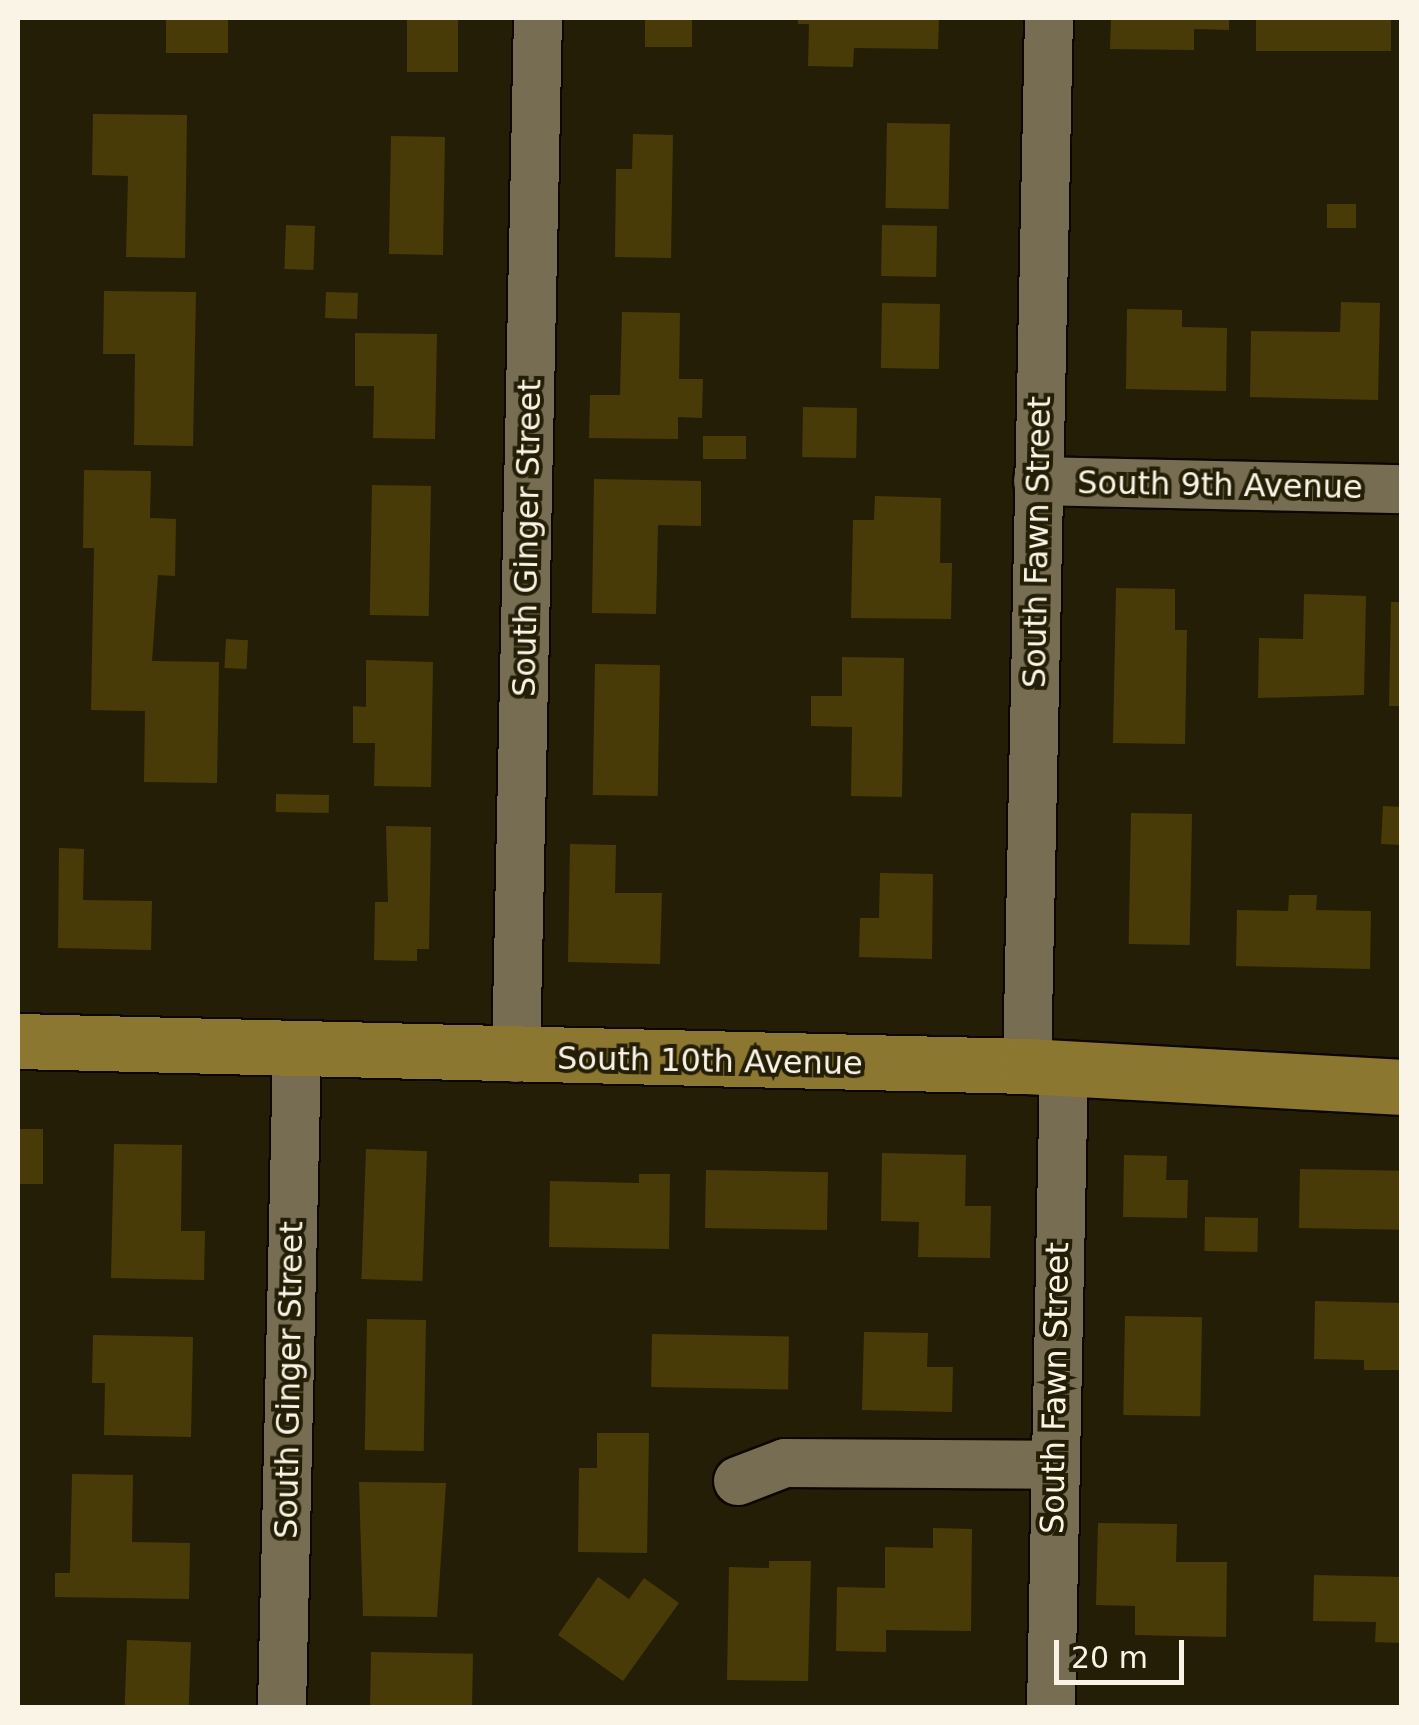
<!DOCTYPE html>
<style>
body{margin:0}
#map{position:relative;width:1419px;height:1725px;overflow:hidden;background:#251e06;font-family:"DejaVu Sans",sans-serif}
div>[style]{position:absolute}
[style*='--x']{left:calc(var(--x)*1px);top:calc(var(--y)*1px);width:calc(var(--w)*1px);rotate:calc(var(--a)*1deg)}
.building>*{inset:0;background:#493b07;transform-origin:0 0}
.roads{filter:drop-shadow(2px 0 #0e0700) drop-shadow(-2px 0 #0e0700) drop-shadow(0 2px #0e0700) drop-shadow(0 -2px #0e0700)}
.minor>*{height:48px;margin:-24px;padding:0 24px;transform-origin:24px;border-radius:24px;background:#766d53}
.major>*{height:55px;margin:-27.5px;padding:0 27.5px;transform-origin:27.5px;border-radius:27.5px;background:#8c7731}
span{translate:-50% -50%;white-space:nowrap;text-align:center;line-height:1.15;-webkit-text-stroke:8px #251e06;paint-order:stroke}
.street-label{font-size:32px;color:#f9f4e5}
.frame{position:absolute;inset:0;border:20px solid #f9f4e5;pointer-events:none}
.scale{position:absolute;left:1054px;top:1640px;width:130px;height:45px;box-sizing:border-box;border:5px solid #f9f4e5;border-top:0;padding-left:12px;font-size:30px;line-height:35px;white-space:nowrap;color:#f9f4e5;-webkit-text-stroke:8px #251e06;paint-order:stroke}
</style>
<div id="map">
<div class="building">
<i style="left:166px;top:18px;width:62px;height:35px"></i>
<i style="left:407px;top:18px;width:51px;height:54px"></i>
<i style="left:645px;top:18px;width:47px;height:29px"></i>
<i style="clip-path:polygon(798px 18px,939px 18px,938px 49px,854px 48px,853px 67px,808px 66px,809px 24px,798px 24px)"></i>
<i style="clip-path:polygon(1111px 18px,1229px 18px,1229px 30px,1194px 29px,1194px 50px,1110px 49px)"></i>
<i style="left:1256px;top:18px;width:135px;height:33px"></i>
<i style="clip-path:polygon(93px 114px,187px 115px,185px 258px,126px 257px,128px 176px,92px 175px)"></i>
<i style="left:887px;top:123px;width:63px;height:85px;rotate:1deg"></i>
<i style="clip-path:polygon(633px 134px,673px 135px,671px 258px,615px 257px,616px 169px,632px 169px)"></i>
<i style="left:391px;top:136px;width:54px;height:118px;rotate:1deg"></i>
<i style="left:1327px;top:204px;width:29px;height:24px"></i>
<i style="left:286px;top:225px;width:29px;height:44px;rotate:2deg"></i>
<i style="left:882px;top:225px;width:55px;height:51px;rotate:1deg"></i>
<i style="clip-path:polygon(104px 291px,196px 292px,193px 446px,134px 445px,135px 354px,103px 354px)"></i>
<i style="left:326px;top:292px;width:32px;height:26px;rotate:2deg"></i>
<i style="clip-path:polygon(1341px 302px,1380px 303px,1378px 400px,1250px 397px,1251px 331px,1340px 332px)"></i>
<i style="left:882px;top:303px;width:58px;height:65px;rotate:1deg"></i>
<i style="clip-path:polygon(1127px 309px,1182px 310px,1182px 327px,1227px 328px,1226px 391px,1126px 389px)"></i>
<i style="clip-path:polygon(622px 312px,680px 313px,679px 379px,703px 379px,702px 418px,678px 417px,678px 439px,589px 438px,590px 395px,620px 395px)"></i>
<i style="clip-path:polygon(355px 333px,437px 334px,435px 439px,373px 438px,374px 386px,355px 386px)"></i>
<i style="left:803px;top:407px;width:54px;height:50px;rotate:1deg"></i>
<i style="left:703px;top:436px;width:43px;height:23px"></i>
<i style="clip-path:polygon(84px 470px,151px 471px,150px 518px,176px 519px,175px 576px,158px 575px,152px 661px,219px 662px,217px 783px,144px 782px,145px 711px,91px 710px,94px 548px,83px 548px)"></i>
<i style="clip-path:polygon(594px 479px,701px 481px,701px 526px,658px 525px,656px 614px,592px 613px)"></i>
<i style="left:372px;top:485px;width:59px;height:130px;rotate:1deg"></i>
<i style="clip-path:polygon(875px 496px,941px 498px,940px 563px,952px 563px,951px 619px,851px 618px,853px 520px,874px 520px)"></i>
<i style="clip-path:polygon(1116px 588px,1175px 589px,1175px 630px,1187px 630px,1185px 744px,1113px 743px)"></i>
<i style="clip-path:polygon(1304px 594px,1366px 596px,1364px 695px,1258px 698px,1259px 638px,1303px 639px)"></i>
<i style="clip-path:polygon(1391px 602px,1402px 602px,1402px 706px,1389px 706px)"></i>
<i style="left:226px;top:639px;width:22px;height:29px;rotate:3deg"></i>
<i style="clip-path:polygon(842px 657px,904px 658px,902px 797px,851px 796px,852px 727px,811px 726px,811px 696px,842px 696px)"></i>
<i style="clip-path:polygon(366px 660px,433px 662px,431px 787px,374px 786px,375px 743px,353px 743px,353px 706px,366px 707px)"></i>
<i style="left:595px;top:664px;width:65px;height:131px;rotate:1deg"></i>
<i style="left:276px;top:794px;width:53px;height:18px;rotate:1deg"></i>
<i style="left:1383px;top:806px;width:19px;height:38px;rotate:3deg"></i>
<i style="left:1131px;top:813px;width:61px;height:131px;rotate:1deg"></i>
<i style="clip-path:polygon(386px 826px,431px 827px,429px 949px,417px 949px,417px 961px,374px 960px,375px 902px,388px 902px)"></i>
<i style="clip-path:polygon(570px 844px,616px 845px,615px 893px,662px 893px,660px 964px,568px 962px)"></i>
<i style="clip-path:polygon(59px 848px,84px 849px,83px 900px,152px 901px,151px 950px,58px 948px)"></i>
<i style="clip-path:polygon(880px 873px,933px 874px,932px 959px,859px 957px,860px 918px,879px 918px)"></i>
<i style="clip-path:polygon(1289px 895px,1317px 895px,1316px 910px,1371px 911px,1370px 969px,1236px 966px,1237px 910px,1288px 911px)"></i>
<i style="left:18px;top:1129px;width:25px;height:55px"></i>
<i style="clip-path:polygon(114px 1144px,182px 1145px,181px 1231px,205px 1231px,204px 1280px,111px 1278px)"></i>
<i style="left:366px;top:1149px;width:61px;height:130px;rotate:2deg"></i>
<i style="clip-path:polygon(882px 1153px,966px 1155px,965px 1206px,991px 1206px,990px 1258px,918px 1257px,919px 1222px,881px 1221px)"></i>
<i style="clip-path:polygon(1124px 1155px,1167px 1156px,1166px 1180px,1188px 1180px,1187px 1218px,1123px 1217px)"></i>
<i style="left:1300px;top:1169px;width:102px;height:59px;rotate:1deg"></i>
<i style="left:706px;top:1170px;width:122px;height:58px;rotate:1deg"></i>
<i style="clip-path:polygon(639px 1174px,670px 1174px,669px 1249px,549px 1247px,550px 1181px,639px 1183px)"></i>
<i style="left:1205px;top:1217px;width:53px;height:34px;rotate:1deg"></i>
<i style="clip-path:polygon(1315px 1301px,1402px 1303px,1402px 1370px,1364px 1370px,1364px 1360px,1314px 1359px)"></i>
<i style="left:1125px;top:1316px;width:77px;height:99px;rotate:1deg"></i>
<i style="left:367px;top:1319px;width:59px;height:131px;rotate:1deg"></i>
<i style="clip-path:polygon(864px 1332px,928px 1333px,927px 1367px,953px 1367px,952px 1412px,862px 1410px)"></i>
<i style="left:652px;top:1334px;width:137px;height:53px;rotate:1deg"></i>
<i style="clip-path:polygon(93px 1335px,193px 1337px,191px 1437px,104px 1435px,105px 1383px,92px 1383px)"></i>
<i style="clip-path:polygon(597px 1433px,649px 1433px,647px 1553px,578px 1552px,579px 1468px,597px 1468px)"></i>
<i style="clip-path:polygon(72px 1474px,133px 1475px,132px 1542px,190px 1543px,189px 1599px,55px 1597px,55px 1573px,70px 1573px)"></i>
<i style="clip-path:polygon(359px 1482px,446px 1483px,437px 1617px,363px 1616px)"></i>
<i style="clip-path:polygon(1098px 1523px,1177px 1524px,1176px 1562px,1227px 1562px,1226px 1637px,1135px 1635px,1135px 1606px,1096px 1605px)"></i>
<i style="clip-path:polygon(933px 1528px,972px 1529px,971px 1631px,886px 1630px,886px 1652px,836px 1651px,837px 1587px,885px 1588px,885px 1547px,933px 1548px)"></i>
<i style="clip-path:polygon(769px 1561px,811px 1561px,808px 1681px,727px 1680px,729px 1567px,769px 1568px)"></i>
<i style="clip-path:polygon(1314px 1575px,1402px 1577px,1402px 1643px,1375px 1642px,1376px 1622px,1313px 1621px)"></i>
<i style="clip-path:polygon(598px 1577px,629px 1599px,644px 1578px,679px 1603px,623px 1681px,558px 1635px)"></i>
<i style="left:127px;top:1640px;width:64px;height:68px;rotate:2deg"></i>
<i style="left:371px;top:1652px;width:102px;height:56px;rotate:1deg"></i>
</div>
<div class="roads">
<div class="minor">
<i style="--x:1038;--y:481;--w:364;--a:1.3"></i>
<i style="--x:516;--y:1058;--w:1040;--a:-88.79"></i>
<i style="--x:1027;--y:1066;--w:1048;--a:-88.8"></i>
<i style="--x:738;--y:1481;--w:50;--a:-21"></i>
<i style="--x:785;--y:1463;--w:267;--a:0.4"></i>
<i style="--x:282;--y:1708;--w:656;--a:-88.69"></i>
<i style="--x:1051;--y:1708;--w:640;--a:-88.84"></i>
</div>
<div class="major">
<i style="--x:18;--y:1041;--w:1009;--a:1.42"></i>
<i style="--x:1027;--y:1066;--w:376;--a:3.2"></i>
</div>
</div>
<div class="street-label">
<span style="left:1220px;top:485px;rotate:1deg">South 9th Avenue</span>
<span style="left:527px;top:538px;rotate:-89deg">South Ginger Street</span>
<span style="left:1037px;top:542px;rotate:-89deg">South Fawn Street</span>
<span style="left:710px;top:1061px;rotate:1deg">South 10th Avenue</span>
<span style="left:289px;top:1380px;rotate:-89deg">South Ginger Street</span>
<span style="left:1055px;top:1388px;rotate:-89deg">South Fawn Street</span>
</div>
<div class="frame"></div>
<div class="scale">20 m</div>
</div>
